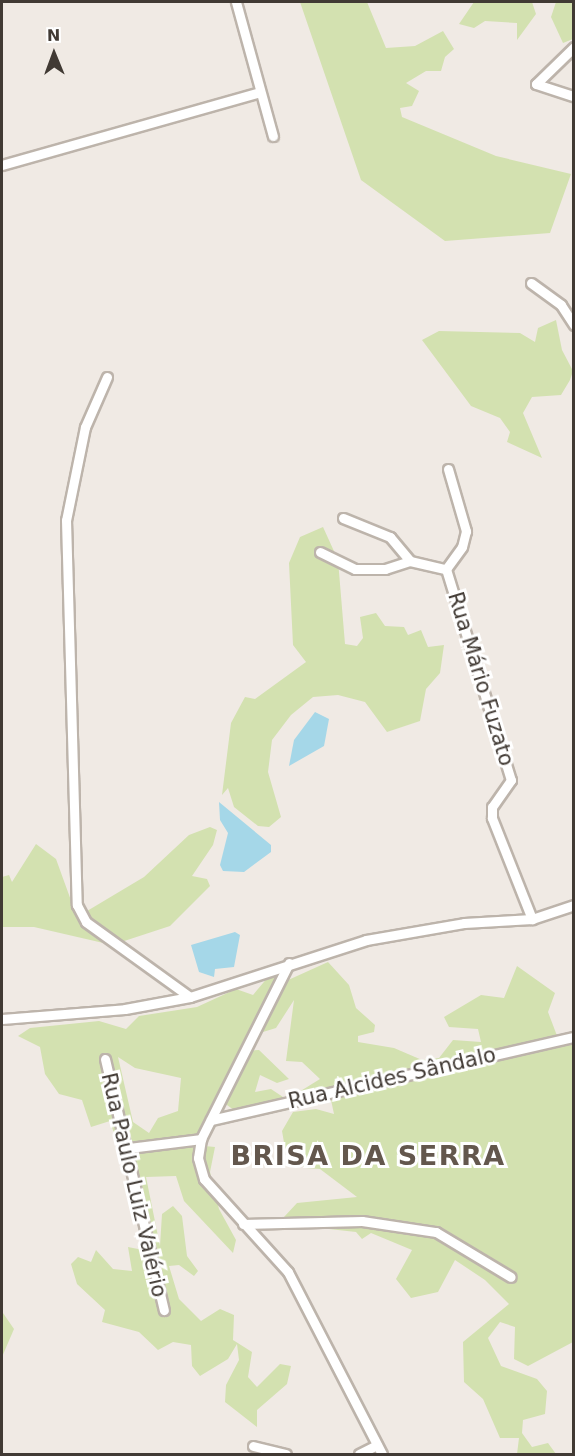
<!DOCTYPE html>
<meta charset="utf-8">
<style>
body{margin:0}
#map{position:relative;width:575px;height:1456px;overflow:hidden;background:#f0eae4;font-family:"DejaVu Sans",sans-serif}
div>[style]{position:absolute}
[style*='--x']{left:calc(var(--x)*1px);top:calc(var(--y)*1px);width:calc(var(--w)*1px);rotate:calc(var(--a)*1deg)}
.green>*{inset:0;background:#d3e1b0}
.water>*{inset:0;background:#a5d7e8}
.roads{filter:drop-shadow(2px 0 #bdb4ab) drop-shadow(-2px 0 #bdb4ab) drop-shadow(0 2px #bdb4ab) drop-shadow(0 -2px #bdb4ab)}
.street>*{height:9px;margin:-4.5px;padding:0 4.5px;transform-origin:4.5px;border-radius:4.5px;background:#fff}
span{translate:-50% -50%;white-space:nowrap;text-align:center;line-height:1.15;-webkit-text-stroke:6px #fff;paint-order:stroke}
.street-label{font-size:21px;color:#413a34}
.district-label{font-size:27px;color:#63574d;font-weight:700;letter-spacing:1.5px}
.frame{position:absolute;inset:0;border:3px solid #413a34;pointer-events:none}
.north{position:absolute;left:24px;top:24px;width:60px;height:60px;-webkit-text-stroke:4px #fff;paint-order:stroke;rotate:359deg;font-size:16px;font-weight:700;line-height:24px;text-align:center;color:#413a34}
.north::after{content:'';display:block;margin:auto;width:21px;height:27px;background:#413a34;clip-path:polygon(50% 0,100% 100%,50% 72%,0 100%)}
</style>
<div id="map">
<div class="green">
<i style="clip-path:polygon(300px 2px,367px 2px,386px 48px,415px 46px,443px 31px,454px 49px,445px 57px,441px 71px,426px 71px,406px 83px,419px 91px,412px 106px,400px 108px,402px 117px,496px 156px,571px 174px,550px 233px,445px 241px,361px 180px)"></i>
<i style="clip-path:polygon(474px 2px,532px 2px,536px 14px,517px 40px,517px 23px,485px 21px,474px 28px,459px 24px)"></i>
<i style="clip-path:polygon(556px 2px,573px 2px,573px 39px,563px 43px,551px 17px)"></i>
<i style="clip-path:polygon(556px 320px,562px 350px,573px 371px,570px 380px,561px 395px,532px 397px,523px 413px,542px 458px,507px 442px,510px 432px,500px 418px,471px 406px,422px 340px,439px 331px,520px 333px,535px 342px,538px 328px)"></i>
<i style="clip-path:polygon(323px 527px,338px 560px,345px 644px,357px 646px,363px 638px,360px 617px,376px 613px,385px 626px,404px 627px,408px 635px,421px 630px,428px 647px,444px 645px,440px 673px,426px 689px,420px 721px,387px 732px,365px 702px,338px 695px,313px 697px,291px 715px,272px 740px,268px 772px,281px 817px,269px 827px,258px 826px,234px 807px,228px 788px,222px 795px,231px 723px,245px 697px,255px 699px,306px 662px,293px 645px,289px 563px,300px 537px)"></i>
<i style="clip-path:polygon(210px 827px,217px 830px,213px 845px,192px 876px,207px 879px,210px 886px,170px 926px,112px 945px,34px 927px,2px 927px,2px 877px,9px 875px,12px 882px,36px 844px,56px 859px,77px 917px,144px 877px,189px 835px)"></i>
<i style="clip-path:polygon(evenodd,328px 962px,349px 985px,356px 1008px,375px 1025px,374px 1032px,358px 1036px,358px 1042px,394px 1048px,422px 1060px,439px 1058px,453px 1040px,481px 1042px,478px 1029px,449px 1027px,444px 1017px,481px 995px,504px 998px,517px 966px,555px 993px,548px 1012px,559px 1041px,573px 1043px,573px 1342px,528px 1366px,514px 1359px,515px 1327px,500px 1322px,488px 1338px,501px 1366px,537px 1379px,547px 1391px,545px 1414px,523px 1420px,522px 1433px,532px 1447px,548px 1443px,556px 1454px,517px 1454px,519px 1438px,500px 1438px,483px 1399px,464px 1382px,463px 1342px,509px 1304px,485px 1280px,455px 1260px,438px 1292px,411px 1298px,396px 1279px,412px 1250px,371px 1233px,362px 1239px,356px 1232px,311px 1227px,284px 1217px,297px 1203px,357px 1197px,320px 1169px,305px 1168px,285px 1148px,282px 1131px,293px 1112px,316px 1109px,334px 1114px,331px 1100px,353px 1088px,299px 1092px,320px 1079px,302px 1062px,286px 1061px,294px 1000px,276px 1028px,250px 1036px,243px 1051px,259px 1050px,289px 1079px,277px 1083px,260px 1075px,255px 1092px,271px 1089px,286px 1099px,238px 1113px,227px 1105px,226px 1087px,194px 1145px,215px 1147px,210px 1172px,219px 1209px,236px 1240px,233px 1253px,184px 1201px,176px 1176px,146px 1177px,160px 1246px,162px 1214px,173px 1206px,182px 1216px,187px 1256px,198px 1271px,194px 1276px,179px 1265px,169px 1266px,179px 1299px,201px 1321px,220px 1309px,234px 1315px,233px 1340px,252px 1352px,248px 1377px,257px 1387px,280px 1364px,291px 1366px,287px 1384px,257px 1410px,257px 1427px,225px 1402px,226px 1385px,239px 1360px,237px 1344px,228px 1359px,200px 1376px,192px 1366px,191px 1345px,173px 1342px,158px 1350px,139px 1332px,102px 1322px,105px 1310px,77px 1284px,71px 1264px,78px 1257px,91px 1262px,96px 1250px,113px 1269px,132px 1271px,128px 1247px,158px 1253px,129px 1160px,123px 1161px,110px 1121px,91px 1127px,82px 1100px,59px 1094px,45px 1074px,40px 1047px,18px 1036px,30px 1028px,99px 1021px,126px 1029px,139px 1016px,197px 1007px,236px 989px,253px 995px,279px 964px,286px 981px,328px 962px,118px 1057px,135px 1068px,181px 1078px,178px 1111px,158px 1118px,149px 1133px,133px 1122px,118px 1057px)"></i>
<i style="clip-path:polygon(3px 1313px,14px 1329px,2px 1357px,2px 1313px)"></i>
</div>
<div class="water">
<i style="clip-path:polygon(315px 712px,329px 719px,324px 746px,289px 766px,294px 740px)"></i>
<i style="clip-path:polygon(219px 802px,271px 845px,271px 852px,244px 872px,223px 871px,220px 865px,228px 833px,220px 820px)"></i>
<i style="clip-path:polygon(235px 932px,240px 935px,234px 967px,215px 969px,214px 977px,199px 972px,191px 945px)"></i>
</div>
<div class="roads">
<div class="street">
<i style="--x:236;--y:2;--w:139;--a:74.6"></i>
<i style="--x:574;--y:47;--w:53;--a:135.8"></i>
<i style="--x:536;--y:84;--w:40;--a:18"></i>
<i style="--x:2;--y:165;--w:268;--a:-15.8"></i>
<i style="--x:531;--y:283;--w:37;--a:36"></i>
<i style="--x:561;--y:305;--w:24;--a:57"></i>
<i style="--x:107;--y:377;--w:55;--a:113.7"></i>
<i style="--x:85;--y:427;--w:95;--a:101.5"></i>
<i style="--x:66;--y:520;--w:385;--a:88.4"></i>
<i style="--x:77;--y:905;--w:19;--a:62"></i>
<i style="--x:86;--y:922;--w:128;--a:35.8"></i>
<i style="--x:448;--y:469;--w:65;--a:73.8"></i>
<i style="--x:466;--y:531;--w:16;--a:104"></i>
<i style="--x:462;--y:547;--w:27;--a:126"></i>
<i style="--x:446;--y:569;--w:221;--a:72.9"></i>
<i style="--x:511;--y:780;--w:33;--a:125"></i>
<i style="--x:492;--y:807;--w:11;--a:90"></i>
<i style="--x:492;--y:818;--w:109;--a:68.4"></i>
<i style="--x:343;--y:518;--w:51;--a:22"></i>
<i style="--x:390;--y:537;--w:31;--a:50"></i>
<i style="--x:320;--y:552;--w:39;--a:26"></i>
<i style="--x:355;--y:569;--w:30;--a:0"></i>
<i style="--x:385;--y:569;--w:26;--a:-18"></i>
<i style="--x:410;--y:561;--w:37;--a:13"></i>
<i style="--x:289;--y:963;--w:197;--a:116.6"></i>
<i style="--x:201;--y:1139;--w:19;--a:99"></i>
<i style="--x:198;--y:1158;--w:22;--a:74"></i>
<i style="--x:204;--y:1179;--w:125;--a:47.9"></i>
<i style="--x:288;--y:1272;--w:205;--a:62.7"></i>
<i style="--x:2;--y:1019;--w:123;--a:-4.6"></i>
<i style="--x:125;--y:1009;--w:66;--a:-10.5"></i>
<i style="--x:190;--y:997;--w:185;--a:-17.9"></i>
<i style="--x:366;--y:940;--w:99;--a:-9.8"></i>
<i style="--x:464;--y:923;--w:68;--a:-3.4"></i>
<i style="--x:532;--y:919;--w:44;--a:-18.4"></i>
<i style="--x:105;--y:1059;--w:258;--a:76.8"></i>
<i style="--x:211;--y:1120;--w:372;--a:-12.9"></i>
<i style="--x:129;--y:1148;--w:73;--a:-7.1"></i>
<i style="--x:243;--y:1224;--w:119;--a:-1.4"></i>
<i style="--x:362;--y:1221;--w:75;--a:8.5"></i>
<i style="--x:436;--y:1232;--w:87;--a:31"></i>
<i style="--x:253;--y:1446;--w:34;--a:14"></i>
<i style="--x:359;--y:1454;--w:20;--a:-27"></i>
</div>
</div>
<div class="street-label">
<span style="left:481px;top:679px;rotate:73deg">Rua Mário Fuzato</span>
<span style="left:392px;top:1078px;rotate:-13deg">Rua Alcides Sândalo</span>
<span style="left:134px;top:1185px;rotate:77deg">Rua Paulo Luiz Valério</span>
</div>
<div class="district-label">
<span style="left:368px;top:1156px">BRISA DA SERRA</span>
</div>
<div class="frame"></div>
<div class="north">N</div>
</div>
